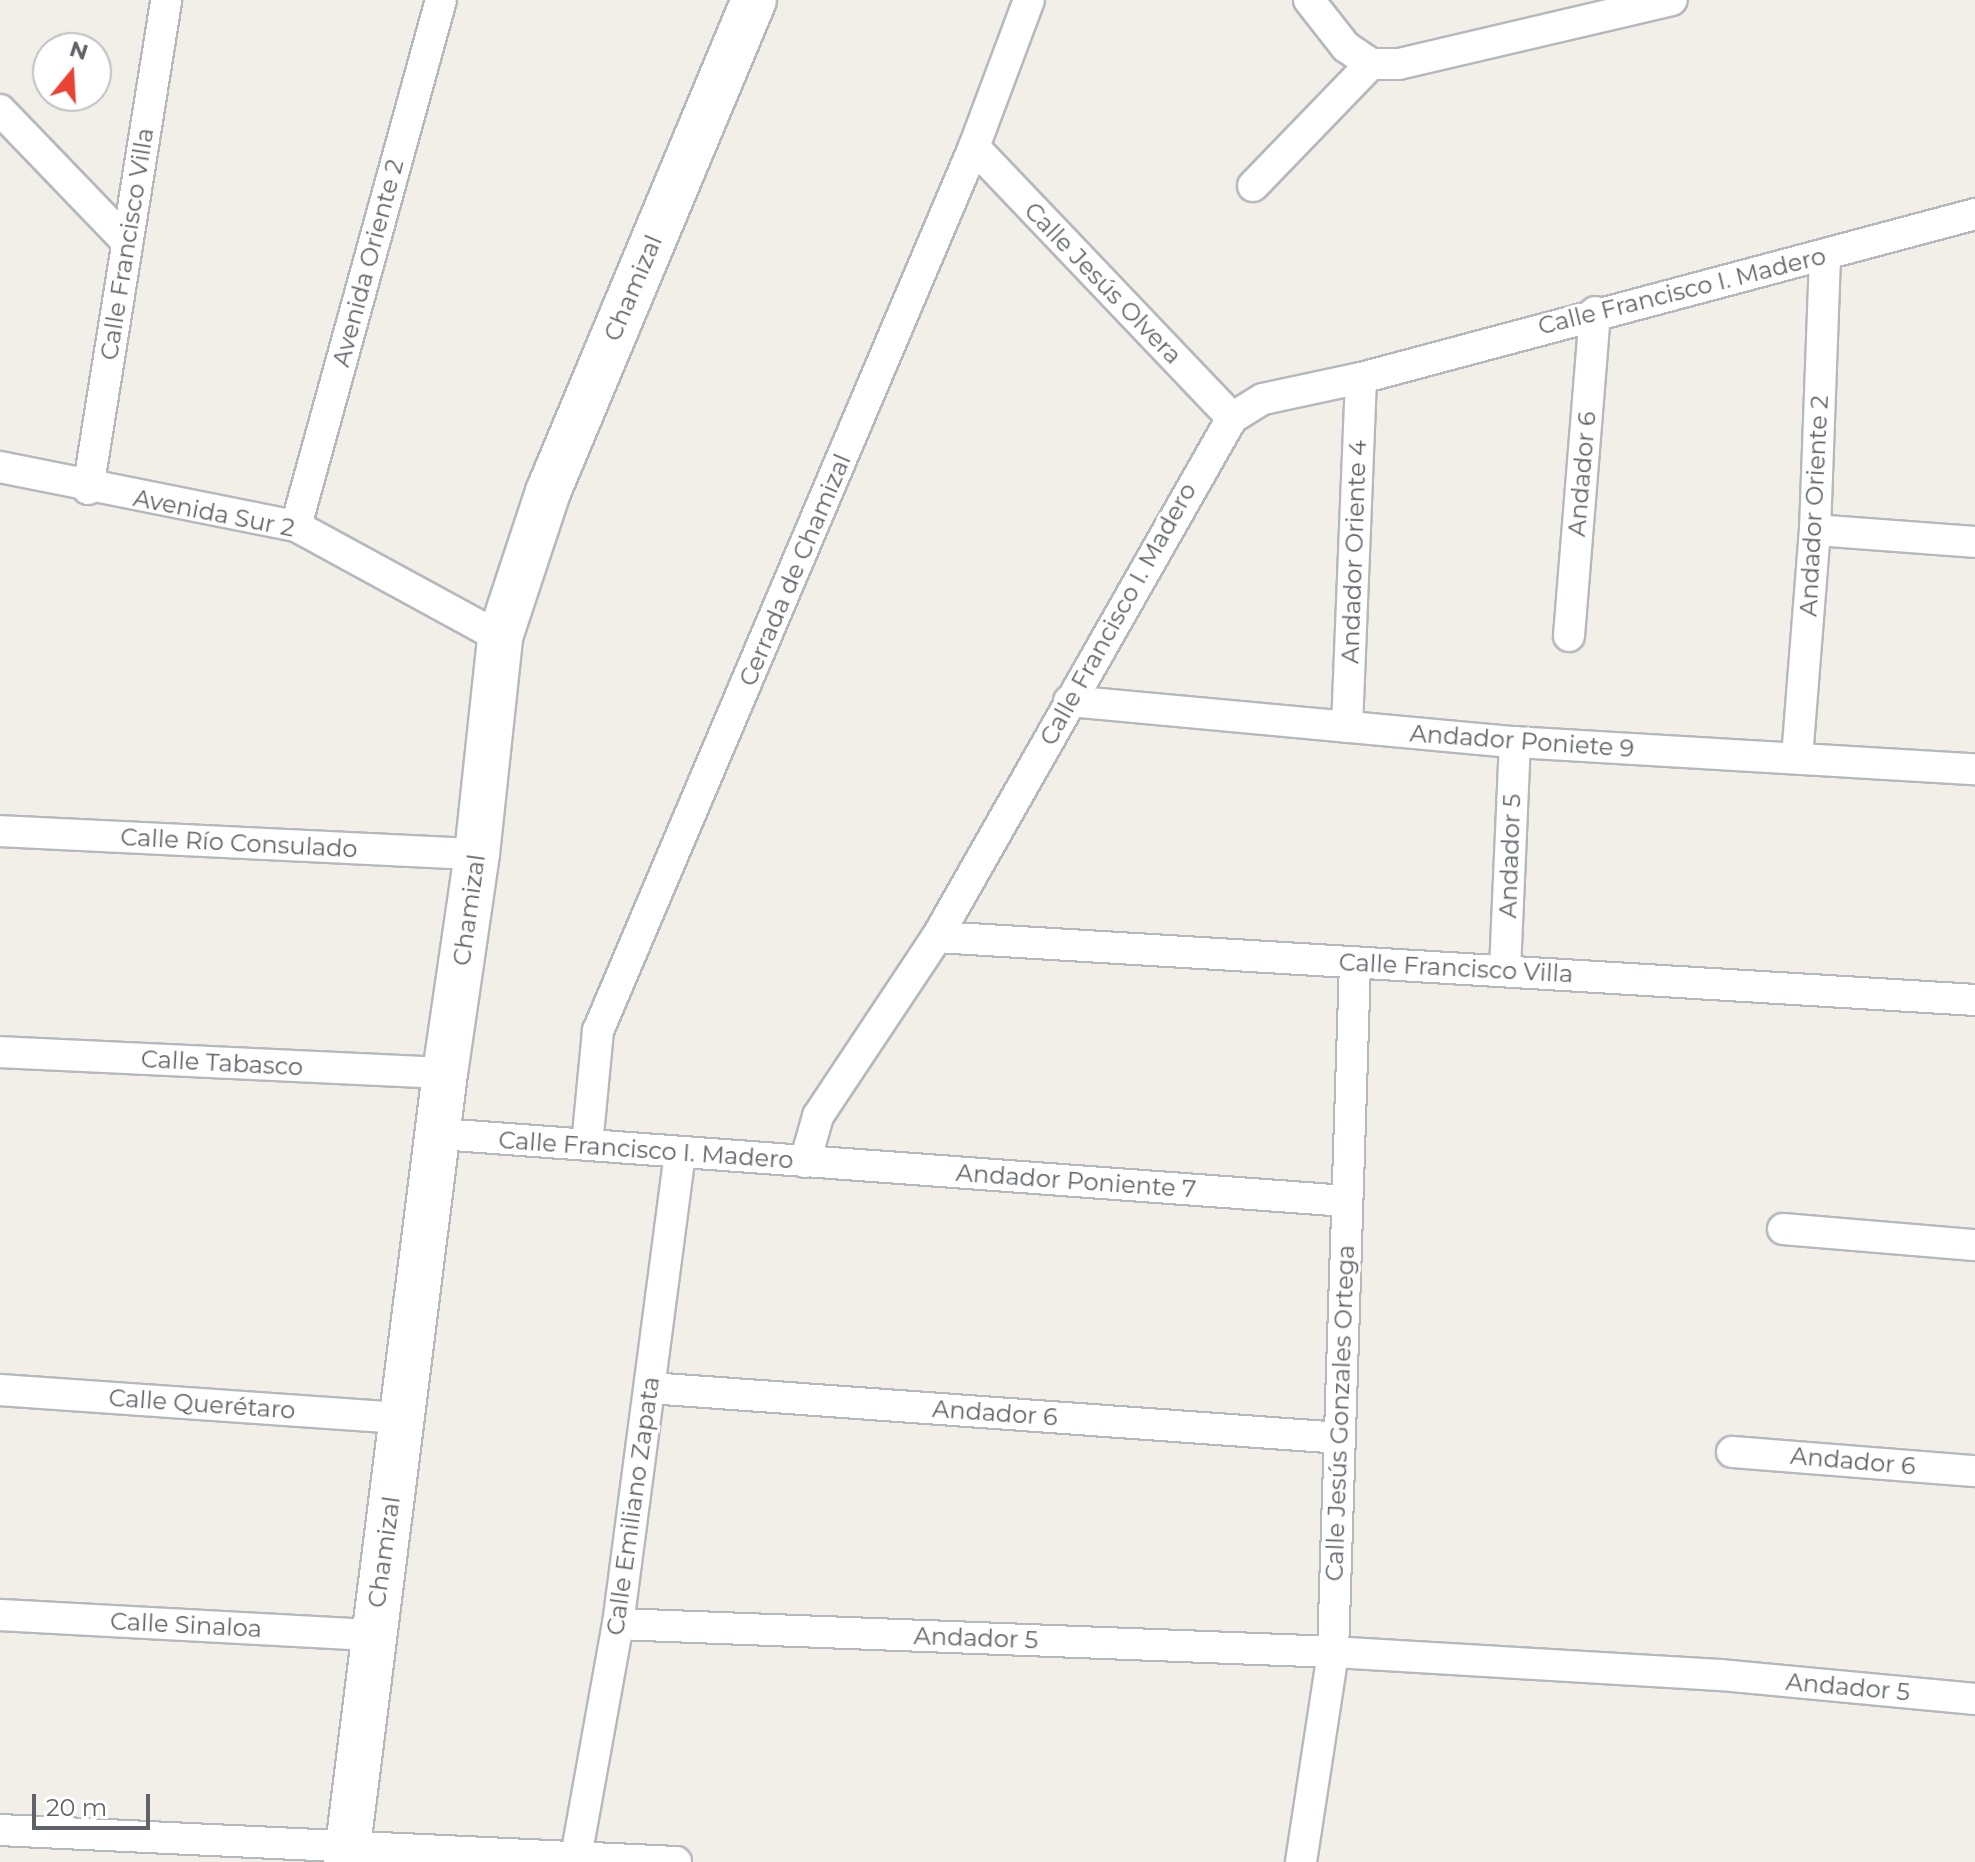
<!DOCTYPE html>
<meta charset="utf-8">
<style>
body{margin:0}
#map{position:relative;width:1975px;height:1862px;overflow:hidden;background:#f1efe8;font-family:Montserrat,sans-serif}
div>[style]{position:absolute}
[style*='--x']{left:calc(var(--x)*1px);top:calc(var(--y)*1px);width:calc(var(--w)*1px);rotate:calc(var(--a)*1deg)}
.roads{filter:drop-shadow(2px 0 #b5b8bc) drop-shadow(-2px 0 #b5b8bc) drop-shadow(0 2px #b5b8bc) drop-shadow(0 -2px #b5b8bc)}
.street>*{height:30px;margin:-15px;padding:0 15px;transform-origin:15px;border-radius:15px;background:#fff}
.secondary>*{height:44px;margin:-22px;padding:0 22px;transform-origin:22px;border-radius:22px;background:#fff}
span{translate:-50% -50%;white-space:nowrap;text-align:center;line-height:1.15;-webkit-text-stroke:6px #fff;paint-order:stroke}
.street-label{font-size:24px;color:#5f6368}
.north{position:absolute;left:32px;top:32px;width:80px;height:80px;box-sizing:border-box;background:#fff;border:2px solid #bfc1c3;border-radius:50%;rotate:18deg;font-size:22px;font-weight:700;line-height:32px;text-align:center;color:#5f6368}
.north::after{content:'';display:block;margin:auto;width:28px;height:36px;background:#ea4335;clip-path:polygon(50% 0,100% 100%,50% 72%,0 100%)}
.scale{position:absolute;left:32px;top:1794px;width:118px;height:36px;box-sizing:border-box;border:4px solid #5f6368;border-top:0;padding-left:10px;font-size:24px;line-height:28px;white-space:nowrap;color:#5f6368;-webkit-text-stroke:6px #fff;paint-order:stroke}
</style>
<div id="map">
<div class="roads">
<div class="street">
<i style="--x:1309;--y:0;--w:60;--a:51.8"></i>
<i style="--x:1346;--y:47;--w:30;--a:34"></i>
<i style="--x:1371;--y:64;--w:28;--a:0"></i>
<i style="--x:1399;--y:64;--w:280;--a:-13.2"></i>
<i style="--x:0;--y:110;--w:183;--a:46.1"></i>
<i style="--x:974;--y:147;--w:374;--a:46.4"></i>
<i style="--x:1253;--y:186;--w:170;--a:-46"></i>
<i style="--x:0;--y:467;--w:302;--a:11.3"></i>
<i style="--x:296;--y:526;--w:232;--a:28.6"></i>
<i style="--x:88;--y:489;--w:495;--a:-80.9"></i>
<i style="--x:296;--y:526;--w:546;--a:-74.59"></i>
<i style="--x:1815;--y:530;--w:160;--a:4.3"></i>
<i style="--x:1569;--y:636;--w:325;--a:-85.4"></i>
<i style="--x:1069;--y:701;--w:448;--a:5.3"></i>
<i style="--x:1515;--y:742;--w:461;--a:3.4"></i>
<i style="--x:1347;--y:727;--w:349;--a:-87.7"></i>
<i style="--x:1797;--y:758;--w:229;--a:-85.5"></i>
<i style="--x:1815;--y:530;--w:276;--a:-87.9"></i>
<i style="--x:0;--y:831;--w:478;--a:2.8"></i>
<i style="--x:937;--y:937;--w:1040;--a:3.47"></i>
<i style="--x:1505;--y:970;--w:228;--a:-87.5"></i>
<i style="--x:0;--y:1052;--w:445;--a:2.7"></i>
<i style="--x:440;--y:1134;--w:908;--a:4.23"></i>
<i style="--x:587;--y:1145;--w:115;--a:-84.5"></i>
<i style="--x:598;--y:1031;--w:961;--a:-66.96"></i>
<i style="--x:974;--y:147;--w:157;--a:-69.5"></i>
<i style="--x:805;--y:1162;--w:48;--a:-74.2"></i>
<i style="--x:818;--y:1116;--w:215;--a:-56.4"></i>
<i style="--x:937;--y:937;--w:597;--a:-60.39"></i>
<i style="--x:1232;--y:418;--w:36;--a:-32"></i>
<i style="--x:1263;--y:399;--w:100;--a:-12.1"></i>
<i style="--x:1361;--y:378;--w:636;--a:-14.95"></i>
<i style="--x:1783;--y:1229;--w:193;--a:4.8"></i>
<i style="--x:650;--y:1388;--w:692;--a:4.14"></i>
<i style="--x:0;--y:1390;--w:404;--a:4"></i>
<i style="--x:1732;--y:1452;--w:244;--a:4.5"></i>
<i style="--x:0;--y:1615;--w:374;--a:3.1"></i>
<i style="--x:618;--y:1624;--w:716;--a:2.24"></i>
<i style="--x:1333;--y:1652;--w:389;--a:3.4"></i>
<i style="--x:1721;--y:1675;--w:255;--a:5.4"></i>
<i style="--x:0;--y:1830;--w:677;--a:2.71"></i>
<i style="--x:576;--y:1857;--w:237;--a:-79.8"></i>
<i style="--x:618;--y:1624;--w:474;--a:-82.5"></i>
<i style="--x:1301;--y:1862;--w:212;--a:-81.3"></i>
<i style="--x:1333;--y:1652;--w:690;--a:-88.17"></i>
</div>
<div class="secondary">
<i style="--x:346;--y:1862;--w:795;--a:-82.85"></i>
<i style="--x:445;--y:1073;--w:221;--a:-81.7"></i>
<i style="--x:477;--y:854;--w:218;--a:-83.9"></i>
<i style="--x:500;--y:637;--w:153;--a:-71.7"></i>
<i style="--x:548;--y:492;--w:533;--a:-67.28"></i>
</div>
</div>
<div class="street-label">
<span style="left:127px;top:244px;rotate:-81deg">Calle Francisco Villa</span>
<span style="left:368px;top:263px;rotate:-75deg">Avenida Oriente 2</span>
<span style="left:1103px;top:283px;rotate:46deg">Calle Jesús Olvera</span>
<span style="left:633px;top:288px;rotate:-67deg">Chamizal</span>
<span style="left:1682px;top:291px;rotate:-14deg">Calle Francisco I. Madero</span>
<span style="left:1582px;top:474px;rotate:-85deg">Andador 6</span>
<span style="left:1814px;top:506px;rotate:-87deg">Andador Oriente 2</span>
<span style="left:214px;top:513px;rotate:11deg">Avenida Sur 2</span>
<span style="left:1354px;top:552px;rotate:-88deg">Andador Oriente 4</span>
<span style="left:795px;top:570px;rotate:-67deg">Cerrada de Chamizal</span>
<span style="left:1118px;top:614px;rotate:-61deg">Calle Francisco I. Madero</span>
<span style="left:1522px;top:741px;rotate:4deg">Andador Poniete 9</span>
<span style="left:239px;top:843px;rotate:3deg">Calle Río Consulado</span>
<span style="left:1510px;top:856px;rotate:-88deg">Andador 5</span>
<span style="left:469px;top:910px;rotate:-82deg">Chamizal</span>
<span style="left:1456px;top:968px;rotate:3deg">Calle Francisco Villa</span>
<span style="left:222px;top:1063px;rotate:3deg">Calle Tabasco</span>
<span style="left:646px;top:1150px;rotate:4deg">Calle Francisco I. Madero</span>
<span style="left:1076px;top:1181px;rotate:4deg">Andador Poniente 7</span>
<span style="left:202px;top:1404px;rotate:4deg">Calle Querétaro</span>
<span style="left:995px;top:1413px;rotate:4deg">Andador 6</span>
<span style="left:1340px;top:1413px;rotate:-88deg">Calle Jesús Gonzales Ortega</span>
<span style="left:1853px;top:1461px;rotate:5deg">Andador 6</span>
<span style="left:633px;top:1506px;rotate:-82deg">Calle Emiliano Zapata</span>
<span style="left:384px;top:1552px;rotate:-82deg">Chamizal</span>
<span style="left:186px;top:1625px;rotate:3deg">Calle Sinaloa</span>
<span style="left:976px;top:1638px;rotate:2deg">Andador 5</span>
<span style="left:1848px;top:1687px;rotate:5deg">Andador 5</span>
</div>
<div class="north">N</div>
<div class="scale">20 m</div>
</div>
